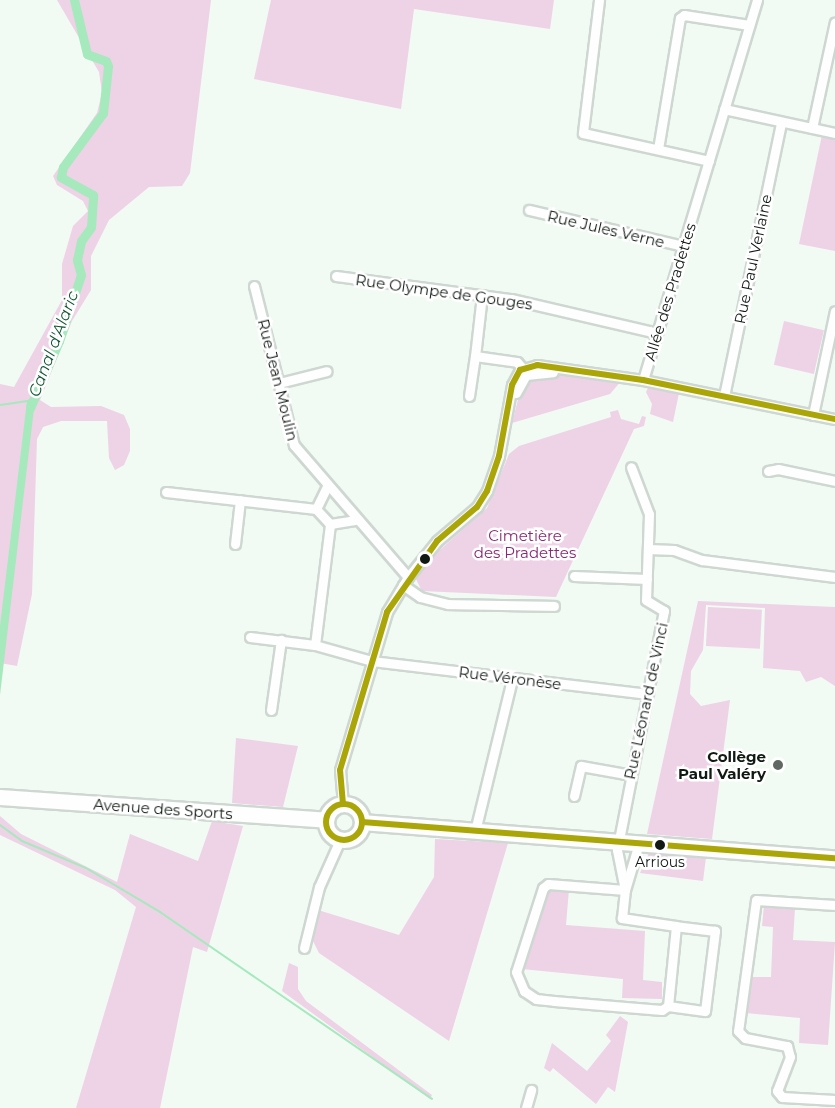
<!DOCTYPE html>
<meta charset="utf-8">
<style>
body{margin:0}
#map{position:relative;width:835px;height:1108px;overflow:hidden;background:#f2faf4;font-family:Montserrat,sans-serif}
div>[style]{position:absolute}
[style*='--x']{left:calc(var(--x)*1px);top:calc(var(--y)*1px);width:calc(var(--w)*1px);rotate:calc(var(--a)*1deg)}
.green>*{inset:0;background:#eed2e6;transform-origin:0 0}
.water>*{inset:0;background:#a5e9bd}
.stream>*{height:2px;margin:-1px;padding:0 1px;transform-origin:1px;border-radius:1px;background:#a5e9bd}
.canal>*{height:9px;margin:-4.5px;padding:0 4.5px;transform-origin:4.5px;border-radius:4.5px;background:#a5e9bd}
.roads{filter:drop-shadow(2px 0 #ced7d1) drop-shadow(-2px 0 #ced7d1) drop-shadow(0 2px #ced7d1) drop-shadow(0 -2px #ced7d1)}
.street>*{height:9px;margin:-4.5px;padding:0 4.5px;transform-origin:4.5px;border-radius:4.5px;background:#fdfefd}
.primary>*{height:15px;margin:-7.5px;padding:0 7.5px;transform-origin:7.5px;border-radius:7.5px;background:#fdfefd}
.primary>.ring{margin:-7.5px;padding:0;box-sizing:content-box;background:none;border:15px solid #fdfefd;border-radius:50%}
.bus-1>*{height:6px;margin:-3px;padding:0 3px;transform-origin:3px;border-radius:3px;background:#aba607}
.bus-1>.ring{margin:-3px;padding:0;box-sizing:content-box;background:none;border:6px solid #aba607;border-radius:50%}
.dots>*{width:16px;height:16px;translate:-50% -50%;box-sizing:border-box;border:3px solid #fff;border-radius:50%}
span{translate:-50% -50%;white-space:nowrap;text-align:center;line-height:1.15;-webkit-text-stroke:5px #fff;paint-order:stroke}
.bus-label{font-size:14px;color:#101913}
.street-label{font-size:15px;color:#101913}
.park-label{font-size:15px;color:#892974}
.poi-label{font-size:15px;color:#101913;font-weight:700}
.right{translate:-100% -50%;text-align:right}
.water-label{font-size:16px;color:#105731;font-style:italic}
</style>
<div id="map">
<div class="green">
<i style="clip-path:polygon(57px 0,211px 0,190px 173px,182px 186px,149px 187px,109px 220px,91px 256px,91px 290px,72px 321px,40px 400px,51px 407px,101px 406px,124px 415px,130px 429px,130px 451px,124px 465px,115px 470px,109px 458px,107px 421px,61px 421px,43px 427px,37px 439px,32px 594px,17px 666px,0 663px,0 384px,14px 387px,62px 300px,62px 264px,73px 226px,88px 211px,83px 201px,57px 185px,53px 176px,97px 113px,102px 93px,99px 72px)"></i>
<i style="clip-path:polygon(271px 0,554px 0,550px 29px,414px 9px,401px 109px,254px 79px)"></i>
<i style="clip-path:polygon(822px 135px,835px 137px,835px 251px,799px 244px)"></i>
<i style="left:784px;top:321px;width:41px;height:45px;rotate:13deg"></i>
<i style="clip-path:polygon(535px 374px,581px 376px,622px 380px,610px 394px,512px 423px,522px 384px)"></i>
<i style="clip-path:polygon(649px 386px,679px 393px,673px 422px,650px 414px,652px 404px,646px 392px)"></i>
<i style="clip-path:polygon(618px 410px,621px 419px,639px 424px,642px 416px,646px 417px,644px 426px,634px 429px,556px 597px,422px 591px,416px 579px,433px 556px,487px 508px,509px 454px,519px 446px,611px 417px,610px 412px)"></i>
<i style="clip-path:polygon(698px 601px,835px 607px,835px 686px,821px 677px,806px 682px,800px 671px,763px 668px,765px 608px,706px 605px,703px 650px,691px 671px,690px 694px,701px 706px,730px 700px,712px 839px,647px 834px)"></i>
<i style="left:708px;top:607px;width:54px;height:39px;rotate:3deg"></i>
<i style="clip-path:polygon(236px 738px,298px 746px,283px 807px,232px 803px)"></i>
<i style="clip-path:polygon(0 816px,21px 834px,117px 882px,130px 834px,198px 861px,212px 821px,243px 826px,207px 952px,193px 947px,160px 1108px,76px 1108px,136px 907px,115px 890px,0 835px)"></i>
<i style="clip-path:polygon(435px 839px,508px 843px,449px 1041px,319px 953px,313px 941px,318px 910px,399px 935px,434px 877px)"></i>
<i style="clip-path:polygon(650px 851px,706px 857px,703px 881px,640px 873px)"></i>
<i style="clip-path:polygon(549px 889px,569px 889px,566px 925px,645px 931px,643px 980px,662px 982px,662px 999px,622px 998px,623px 979px,522px 969px)"></i>
<i style="clip-path:polygon(764px 905px,795px 908px,793px 940px,835px 942px,828px 1045px,799px 1043px,800px 1018px,746px 1013px,750px 977px,771px 977px,773px 927px,762px 926px)"></i>
<i style="clip-path:polygon(289px 963px,298px 967px,298px 989px,306px 1001px,432px 1095px,430px 1099px,282px 991px)"></i>
<i style="clip-path:polygon(620px 1016px,628px 1022px,615px 1092px,608px 1087px,596px 1104px,553px 1068px,550px 1072px,544px 1068px,552px 1043px,587px 1071px,611px 1041px,606px 1035px)"></i>
</div>
<div class="water">
<i style="clip-path:polygon(32px 396px,35px 400px,0 695px,0 626px,27px 401px)"></i>
</div>
<div class="stream">
<i style="--x:0;--y:405;--w:28;--a:-8"></i>
<i style="--x:0;--y:825;--w:27;--a:36"></i>
<i style="--x:22;--y:841;--w:69;--a:22.9"></i>
<i style="--x:86;--y:868;--w:86;--a:30.7"></i>
<i style="--x:160;--y:912;--w:330;--a:34.5"></i>
</div>
<div class="canal">
<i style="--x:30;--y:408;--w:73;--a:-66.6"></i>
<i style="--x:59;--y:341;--w:70;--a:-71.6"></i>
<i style="--x:81;--y:275;--w:16;--a:-105"></i>
<i style="--x:77;--y:260;--w:19;--a:-78"></i>
<i style="--x:81;--y:241;--w:17;--a:-54"></i>
<i style="--x:91;--y:227;--w:32;--a:-86"></i>
<i style="--x:93;--y:195;--w:37;--a:-151"></i>
<i style="--x:61;--y:177;--w:10;--a:-79"></i>
<i style="--x:63;--y:167;--w:67;--a:-53.5"></i>
<i style="--x:103;--y:113;--w:47;--a:-83.9"></i>
<i style="--x:108;--y:66;--w:5;--a:-112"></i>
<i style="--x:106;--y:61;--w:20;--a:-160"></i>
<i style="--x:87;--y:54;--w:56;--a:-103.5"></i>
</div>
<div class="roads">
<div class="street">
<i style="--x:599;--y:0;--w:134;--a:96.9"></i>
<i style="--x:583;--y:133;--w:129;--a:12.5"></i>
<i style="--x:724;--y:109;--w:114;--a:12.2"></i>
<i style="--x:812;--y:128;--w:108;--a:-77.8"></i>
<i style="--x:658;--y:149;--w:133;--a:-80.5"></i>
<i style="--x:680;--y:18;--w:5;--a:-37"></i>
<i style="--x:684;--y:15;--w:66;--a:8.7"></i>
<i style="--x:529;--y:210;--w:159;--a:13.1"></i>
<i style="--x:336;--y:276;--w:177;--a:7.5"></i>
<i style="--x:511;--y:299;--w:150;--a:13.1"></i>
<i style="--x:254;--y:286;--w:164;--a:75.9"></i>
<i style="--x:294;--y:445;--w:174;--a:49.2"></i>
<i style="--x:482;--y:295;--w:61;--a:96.5"></i>
<i style="--x:475;--y:356;--w:42;--a:8.1"></i>
<i style="--x:517;--y:362;--w:16;--a:50"></i>
<i style="--x:643;--y:380;--w:397;--a:-73.3"></i>
<i style="--x:279;--y:383;--w:49;--a:-14"></i>
<i style="--x:516;--y:393;--w:21;--a:-61"></i>
<i style="--x:526;--y:375;--w:27;--a:-6"></i>
<i style="--x:469;--y:396;--w:40;--a:-81.5"></i>
<i style="--x:724;--y:396;--w:279;--a:-78.2"></i>
<i style="--x:813;--y:415;--w:106;--a:-78.1"></i>
<i style="--x:768;--y:471;--w:10;--a:-11"></i>
<i style="--x:778;--y:469;--w:58;--a:11.9"></i>
<i style="--x:166;--y:492;--w:151;--a:6.5"></i>
<i style="--x:316;--y:509;--w:21;--a:47"></i>
<i style="--x:316;--y:509;--w:25;--a:-64"></i>
<i style="--x:235;--y:544;--w:44;--a:-83.5"></i>
<i style="--x:648;--y:549;--w:26;--a:2"></i>
<i style="--x:674;--y:550;--w:30;--a:20"></i>
<i style="--x:702;--y:560;--w:134;--a:7.3"></i>
<i style="--x:574;--y:576;--w:73;--a:2.4"></i>
<i style="--x:403;--y:585;--w:21;--a:35"></i>
<i style="--x:420;--y:597;--w:29;--a:14"></i>
<i style="--x:448;--y:604;--w:106;--a:1.1"></i>
<i style="--x:250;--y:637;--w:65;--a:7"></i>
<i style="--x:315;--y:645;--w:59;--a:15.7"></i>
<i style="--x:372;--y:661;--w:278;--a:6.8"></i>
<i style="--x:315;--y:645;--w:122;--a:-82.9"></i>
<i style="--x:330;--y:524;--w:25;--a:-9"></i>
<i style="--x:271;--y:710;--w:71;--a:-81.9"></i>
<i style="--x:574;--y:796;--w:31;--a:-77"></i>
<i style="--x:581;--y:766;--w:51;--a:10.2"></i>
<i style="--x:343;--y:804;--w:34;--a:-95"></i>
<i style="--x:340;--y:770;--w:165;--a:-73.4"></i>
<i style="--x:387;--y:612;--w:41;--a:-59"></i>
<i style="--x:408;--y:577;--w:46;--a:-51.1"></i>
<i style="--x:437;--y:541;--w:52;--a:-40.4"></i>
<i style="--x:477;--y:507;--w:19;--a:-58"></i>
<i style="--x:487;--y:491;--w:37;--a:-71"></i>
<i style="--x:499;--y:456;--w:72;--a:-79.6"></i>
<i style="--x:512;--y:385;--w:17;--a:-62"></i>
<i style="--x:520;--y:370;--w:18;--a:-16"></i>
<i style="--x:537;--y:365;--w:107;--a:8.1"></i>
<i style="--x:643;--y:380;--w:196;--a:11.5"></i>
<i style="--x:475;--y:831;--w:156;--a:-76.3"></i>
<i style="--x:625;--y:890;--w:77;--a:-175.5"></i>
<i style="--x:548;--y:884;--w:6;--a:141"></i>
<i style="--x:543;--y:888;--w:88;--a:107.8"></i>
<i style="--x:516;--y:972;--w:21;--a:67"></i>
<i style="--x:524;--y:991;--w:14;--a:34"></i>
<i style="--x:536;--y:999;--w:18;--a:6"></i>
<i style="--x:554;--y:1001;--w:108;--a:4.8"></i>
<i style="--x:662;--y:1010;--w:7;--a:-34"></i>
<i style="--x:668;--y:1006;--w:80;--a:-84.3"></i>
<i style="--x:676;--y:926;--w:55;--a:-171.6"></i>
<i style="--x:622;--y:918;--w:28;--a:-84"></i>
<i style="--x:625;--y:890;--w:41;--a:-101.3"></i>
<i style="--x:617;--y:850;--w:244;--a:-78.9"></i>
<i style="--x:664;--y:611;--w:21;--a:-149"></i>
<i style="--x:646;--y:600;--w:86;--a:-88"></i>
<i style="--x:649;--y:514;--w:50;--a:-111"></i>
<i style="--x:625;--y:890;--w:49;--a:-73.4"></i>
<i style="--x:835;--y:905;--w:79;--a:-176.4"></i>
<i style="--x:756;--y:900;--w:132;--a:97.8"></i>
<i style="--x:738;--y:1031;--w:10;--a:45"></i>
<i style="--x:745;--y:1038;--w:43;--a:10.8"></i>
<i style="--x:787;--y:1046;--w:11;--a:75"></i>
<i style="--x:790;--y:1057;--w:36;--a:111"></i>
<i style="--x:777;--y:1091;--w:8;--a:50"></i>
<i style="--x:782;--y:1097;--w:53;--a:3.2"></i>
<i style="--x:304;--y:948;--w:63;--a:-76.2"></i>
<i style="--x:319;--y:887;--w:51;--a:-65.9"></i>
<i style="--x:668;--y:1006;--w:37;--a:8"></i>
<i style="--x:705;--y:1011;--w:81;--a:-82.9"></i>
<i style="--x:715;--y:931;--w:39;--a:-173"></i>
<i style="--x:526;--y:1108;--w:19;--a:-74"></i>
</div>
<div class="primary">
<i style="--x:0;--y:797;--w:327;--a:4"></i>
<i class="ring" style="left:326px;top:804px;width:21px;height:21px"></i>
<i style="--x:362;--y:822;--w:474;--a:4.4"></i>
</div>
</div>
<div class="bus-1">
<i style="--x:343;--y:804;--w:34;--a:-95"></i>
<i style="--x:340;--y:770;--w:165;--a:-73.4"></i>
<i style="--x:387;--y:612;--w:87;--a:-54.8"></i>
<i style="--x:437;--y:541;--w:52;--a:-40.4"></i>
<i style="--x:477;--y:507;--w:19;--a:-58"></i>
<i style="--x:487;--y:491;--w:37;--a:-71"></i>
<i style="--x:499;--y:456;--w:72;--a:-79.6"></i>
<i style="--x:512;--y:385;--w:17;--a:-62"></i>
<i style="--x:520;--y:370;--w:18;--a:-16"></i>
<i style="--x:537;--y:365;--w:107;--a:8.1"></i>
<i style="--x:643;--y:380;--w:196;--a:11.5"></i>
<i class="ring" style="left:326px;top:804px;width:30px;height:30px"></i>
<i style="--x:362;--y:822;--w:474;--a:4.4"></i>
</div>
<div class="dots">
<i style="left:425px;top:559px;background:#101913"></i>
<i style="left:778px;top:765px;background:#5f6862"></i>
<i style="left:660px;top:845px;background:#101913"></i>
</div>
<div class="bus-label">
<span style="left:660px;top:862px">Arrious</span>
</div>
<div class="street-label">
<span style="left:606px;top:229px;rotate:13deg">Rue Jules Verne</span>
<span style="left:753px;top:259px;rotate:-78deg">Rue Paul Verlaine</span>
<span style="left:444px;top:292px;rotate:8deg">Rue Olympe de Gouges</span>
<span style="left:670px;top:292px;rotate:-73deg">Allée des Pradettes</span>
<span style="left:278px;top:380px;rotate:76deg">Rue Jean Moulin</span>
<span style="left:510px;top:678px;rotate:7deg">Rue Véronèse</span>
<span style="left:646px;top:701px;rotate:-78deg">Rue Léonard de Vinci</span>
<span style="left:163px;top:809px;rotate:4deg">Avenue des Sports</span>
</div>
<div class="park-label">
<span style="left:525px;top:544px">Cimetière<br>des Pradettes</span>
</div>
<div class="poi-label">
<span class="right" style="left:766px;top:765px">Collège<br>Paul Valéry</span>
</div>
<div class="water-label">
<span style="left:54px;top:344px;rotate:-69deg">Canal d'Alaric</span>
</div>
</div>
